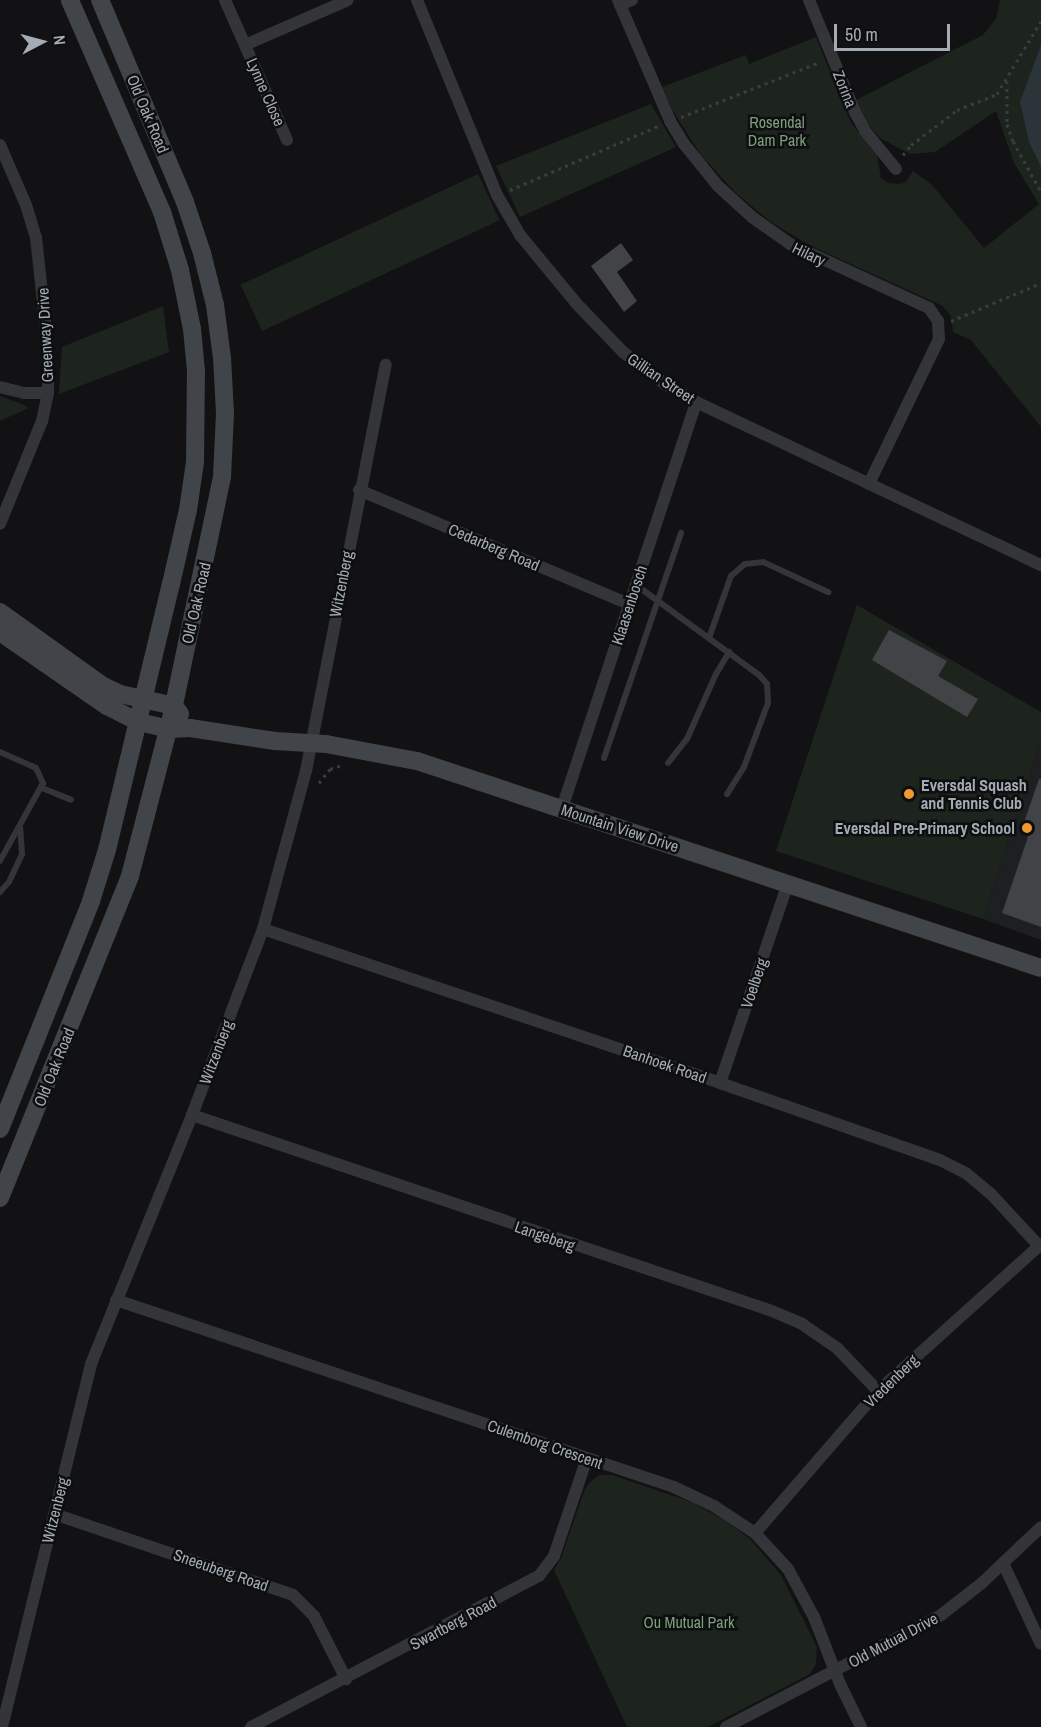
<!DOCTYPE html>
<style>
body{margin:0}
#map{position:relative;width:1041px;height:1727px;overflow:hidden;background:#121214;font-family:"Archivo Narrow",sans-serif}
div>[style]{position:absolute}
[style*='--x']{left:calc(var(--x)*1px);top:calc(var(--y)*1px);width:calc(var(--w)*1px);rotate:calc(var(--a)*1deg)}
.built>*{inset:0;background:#1e1f21}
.green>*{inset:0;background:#1d241d;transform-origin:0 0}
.water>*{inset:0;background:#2b3439}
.building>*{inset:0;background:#414347}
.path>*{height:3px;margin-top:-1.5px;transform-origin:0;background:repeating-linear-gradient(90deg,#393c40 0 3px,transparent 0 7.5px)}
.lane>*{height:6px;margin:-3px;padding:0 3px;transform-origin:3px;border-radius:3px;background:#333539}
.street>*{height:12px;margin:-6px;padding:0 6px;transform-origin:6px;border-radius:6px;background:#333539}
.secondary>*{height:18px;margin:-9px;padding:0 9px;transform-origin:9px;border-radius:9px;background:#414449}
.dots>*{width:16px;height:16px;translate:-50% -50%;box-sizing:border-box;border:3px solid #0d0e0f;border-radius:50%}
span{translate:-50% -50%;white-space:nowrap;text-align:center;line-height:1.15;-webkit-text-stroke:5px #0d0e0f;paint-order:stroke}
.street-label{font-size:16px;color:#a4abb4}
.park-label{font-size:16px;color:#7d9f7b}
.poi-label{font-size:16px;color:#a4abb4;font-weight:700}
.left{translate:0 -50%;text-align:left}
.right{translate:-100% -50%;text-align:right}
.north{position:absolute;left:12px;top:12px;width:60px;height:60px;-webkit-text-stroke:4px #0d0e0f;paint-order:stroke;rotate:84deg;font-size:16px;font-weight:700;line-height:24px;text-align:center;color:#a4abb4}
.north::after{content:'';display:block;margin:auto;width:21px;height:27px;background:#a4abb4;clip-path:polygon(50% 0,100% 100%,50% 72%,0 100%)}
.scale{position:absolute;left:834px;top:24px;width:116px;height:27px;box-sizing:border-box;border:3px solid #a4abb4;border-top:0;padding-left:8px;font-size:18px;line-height:21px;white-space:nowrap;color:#a4abb4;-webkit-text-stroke:4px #0d0e0f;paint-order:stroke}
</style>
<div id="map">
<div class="built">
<i style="clip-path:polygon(1041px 738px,1041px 940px,983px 919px)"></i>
</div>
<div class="green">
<i style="clip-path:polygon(1000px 0,1041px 0,1041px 427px,971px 340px,953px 332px,951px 316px,943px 306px,809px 245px,771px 222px,736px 193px,701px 155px,673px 111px,662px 87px,746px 55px,749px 64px,816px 37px,851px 123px,877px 155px,881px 178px,888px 183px,899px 184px,906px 182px,913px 171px,932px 185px,984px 248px,1039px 204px,1014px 163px,996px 111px,935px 152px,910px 154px,880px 138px,867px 123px,856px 100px,983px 35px,996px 19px)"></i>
<i style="clip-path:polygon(651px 104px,676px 147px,520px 217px,496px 166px)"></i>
<i style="left:478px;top:174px;width:51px;height:262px;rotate:65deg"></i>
<i style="clip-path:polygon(163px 306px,169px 352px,59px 394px,62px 347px)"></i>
<i style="clip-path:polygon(0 396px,22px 404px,28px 408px,0 421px)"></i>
<i style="clip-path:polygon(857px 605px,1041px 712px,1041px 738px,983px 919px,776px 851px)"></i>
<i style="clip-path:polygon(600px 1475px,612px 1475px,691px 1502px,726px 1521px,750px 1539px,781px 1575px,817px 1647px,816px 1664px,810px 1674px,708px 1727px,627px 1727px,554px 1570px,561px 1558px,585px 1489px,591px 1481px)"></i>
</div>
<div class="water">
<i style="clip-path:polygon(1041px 45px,1041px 167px,1029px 142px,1020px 102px)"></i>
</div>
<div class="building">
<i style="clip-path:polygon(621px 243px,633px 260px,617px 272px,637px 301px,624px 312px,591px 266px)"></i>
<i style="clip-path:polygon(889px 630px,947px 661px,938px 676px,978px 699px,967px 717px,872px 660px)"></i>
<i style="clip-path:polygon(1039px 779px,1041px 779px,1041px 927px,1002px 913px,1030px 831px,1022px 828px)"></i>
</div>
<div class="path">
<i style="--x:1007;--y:81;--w:43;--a:90"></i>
<i style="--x:1007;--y:124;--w:18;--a:71"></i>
<i style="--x:1013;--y:141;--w:58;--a:61.2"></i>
<i style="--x:681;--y:117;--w:149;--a:-21.6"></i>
<i style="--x:903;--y:155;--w:13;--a:-51"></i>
<i style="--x:911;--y:145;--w:58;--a:-37.3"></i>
<i style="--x:957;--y:110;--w:43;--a:-21.8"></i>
<i style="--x:997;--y:94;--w:85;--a:-58.9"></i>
<i style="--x:510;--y:190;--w:161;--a:-23.4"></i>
<i style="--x:951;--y:321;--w:98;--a:-22.9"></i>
<i style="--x:319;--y:783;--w:18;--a:-52"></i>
<i style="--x:330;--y:769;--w:14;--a:-17"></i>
</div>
<div class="lane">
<i style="--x:636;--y:585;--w:152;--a:36.2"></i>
<i style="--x:759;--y:675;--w:12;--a:48"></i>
<i style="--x:767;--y:684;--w:19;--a:87"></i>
<i style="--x:768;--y:703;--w:68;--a:110.6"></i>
<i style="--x:744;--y:767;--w:32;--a:122"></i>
<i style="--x:709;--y:638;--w:66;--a:-70.5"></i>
<i style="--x:731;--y:576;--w:18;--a:-41"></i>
<i style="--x:745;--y:564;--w:18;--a:-6"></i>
<i style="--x:763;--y:562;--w:72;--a:24.8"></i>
<i style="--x:0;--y:752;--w:39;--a:24"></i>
<i style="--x:36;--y:768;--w:17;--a:65"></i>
<i style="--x:43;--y:783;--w:89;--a:118.9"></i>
<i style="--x:604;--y:758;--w:238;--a:-71.1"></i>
<i style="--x:668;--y:763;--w:31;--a:-52"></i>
<i style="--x:687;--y:739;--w:71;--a:-66"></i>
<i style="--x:716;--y:674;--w:26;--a:-59"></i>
<i style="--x:42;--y:788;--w:31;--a:22"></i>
<i style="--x:0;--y:892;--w:13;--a:-48"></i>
<i style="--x:9;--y:882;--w:31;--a:-65"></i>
<i style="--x:22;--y:854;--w:26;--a:-94"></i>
</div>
<div class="street">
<i style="--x:225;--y:0;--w:153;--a:66.1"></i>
<i style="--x:417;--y:0;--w:211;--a:67.7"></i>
<i style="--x:497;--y:195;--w:46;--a:60.1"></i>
<i style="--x:520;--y:235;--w:88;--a:50.5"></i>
<i style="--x:576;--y:303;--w:68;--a:46.2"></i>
<i style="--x:623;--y:352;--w:53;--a:37.3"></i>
<i style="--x:665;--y:384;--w:36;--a:30"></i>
<i style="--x:696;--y:402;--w:382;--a:25.3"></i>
<i style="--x:618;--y:0;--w:132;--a:66.7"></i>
<i style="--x:670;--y:121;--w:27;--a:59"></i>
<i style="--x:684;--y:144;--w:54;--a:51"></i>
<i style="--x:718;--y:186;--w:46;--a:42.4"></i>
<i style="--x:752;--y:217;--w:47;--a:35.4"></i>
<i style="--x:790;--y:244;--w:153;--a:24.7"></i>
<i style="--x:929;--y:308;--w:16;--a:55"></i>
<i style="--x:938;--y:321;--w:18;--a:87"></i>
<i style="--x:939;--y:339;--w:161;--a:115.8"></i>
<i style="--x:809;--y:0;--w:121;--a:67.7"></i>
<i style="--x:855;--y:112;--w:21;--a:62"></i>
<i style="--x:865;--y:131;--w:49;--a:50.8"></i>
<i style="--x:620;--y:5;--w:13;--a:-23"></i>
<i style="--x:245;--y:45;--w:112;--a:-23.6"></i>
<i style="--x:0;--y:145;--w:65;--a:66.6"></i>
<i style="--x:26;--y:205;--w:34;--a:73"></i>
<i style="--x:36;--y:237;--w:114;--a:83.9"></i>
<i style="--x:48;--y:350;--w:43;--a:90"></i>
<i style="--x:48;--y:393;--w:29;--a:102"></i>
<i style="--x:42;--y:421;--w:111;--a:112.2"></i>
<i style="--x:0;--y:387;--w:25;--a:14"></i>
<i style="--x:24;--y:393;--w:24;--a:0"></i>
<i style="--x:359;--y:490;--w:293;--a:22.9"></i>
<i style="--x:562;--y:808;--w:428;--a:-71.7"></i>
<i style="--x:263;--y:929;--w:482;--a:18.6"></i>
<i style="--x:720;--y:1083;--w:233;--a:19.3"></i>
<i style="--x:940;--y:1160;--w:30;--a:27"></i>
<i style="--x:967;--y:1174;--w:31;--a:40"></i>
<i style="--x:991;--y:1194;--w:71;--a:47.3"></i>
<i style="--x:720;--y:1083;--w:211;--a:-71.2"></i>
<i style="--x:192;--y:1115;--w:612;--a:18.67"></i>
<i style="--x:772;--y:1311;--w:33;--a:23"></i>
<i style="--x:802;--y:1324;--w:42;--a:34.4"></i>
<i style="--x:837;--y:1348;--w:59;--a:46.4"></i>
<i style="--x:116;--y:1300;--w:589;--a:18.53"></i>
<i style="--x:674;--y:1487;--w:44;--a:25.4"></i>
<i style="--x:714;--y:1506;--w:49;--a:33.4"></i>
<i style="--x:755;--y:1533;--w:49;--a:47.5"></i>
<i style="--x:788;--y:1569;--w:55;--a:61.6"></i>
<i style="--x:814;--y:1617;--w:72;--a:68.8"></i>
<i style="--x:840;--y:1684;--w:48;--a:64"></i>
<i style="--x:54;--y:1514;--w:252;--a:18.7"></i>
<i style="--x:293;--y:1595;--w:30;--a:45"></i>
<i style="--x:314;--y:1616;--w:71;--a:63.1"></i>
<i style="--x:755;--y:1533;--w:188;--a:-49.1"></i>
<i style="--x:878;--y:1391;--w:219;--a:-42"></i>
<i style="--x:1003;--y:1563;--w:89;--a:64.9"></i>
<i style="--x:2;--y:1727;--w:374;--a:-76.2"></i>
<i style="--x:91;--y:1364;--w:269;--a:-67.9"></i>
<i style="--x:192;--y:1115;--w:199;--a:-69.1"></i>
<i style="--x:263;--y:929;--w:164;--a:-74.8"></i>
<i style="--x:306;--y:771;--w:414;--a:-78.9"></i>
<i style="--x:251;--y:1727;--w:325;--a:-27.7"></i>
<i style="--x:539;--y:1576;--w:25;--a:-53"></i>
<i style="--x:554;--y:1556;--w:103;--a:-71.4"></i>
<i style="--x:726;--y:1727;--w:242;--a:-27.5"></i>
<i style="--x:941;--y:1615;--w:52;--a:-38"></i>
<i style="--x:982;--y:1583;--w:81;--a:-43.5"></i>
</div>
<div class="secondary">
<i style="--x:0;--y:612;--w:127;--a:35.7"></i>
<i style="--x:103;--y:686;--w:19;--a:25"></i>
<i style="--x:120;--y:694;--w:55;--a:12.5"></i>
<i style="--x:174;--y:706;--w:10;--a:53"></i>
<i style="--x:0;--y:632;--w:130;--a:34.7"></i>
<i style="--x:107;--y:706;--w:36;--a:27"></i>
<i style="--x:139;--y:722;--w:31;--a:13"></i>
<i style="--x:169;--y:729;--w:21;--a:-3"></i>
<i style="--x:190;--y:728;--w:86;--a:8.7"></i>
<i style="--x:275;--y:741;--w:51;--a:3.4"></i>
<i style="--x:326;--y:744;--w:93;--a:10.6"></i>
<i style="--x:417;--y:761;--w:657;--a:18.35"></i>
<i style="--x:0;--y:1129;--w:245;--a:-68.2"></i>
<i style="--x:91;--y:901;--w:53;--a:-72.6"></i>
<i style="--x:107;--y:850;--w:274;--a:-76.5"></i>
<i style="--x:171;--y:584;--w:76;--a:-77.1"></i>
<i style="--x:188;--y:510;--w:49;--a:-81.7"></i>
<i style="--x:195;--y:462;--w:91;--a:-89.4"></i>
<i style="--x:196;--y:371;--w:42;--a:-95.4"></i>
<i style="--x:192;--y:329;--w:60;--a:-101.5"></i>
<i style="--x:180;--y:270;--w:61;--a:-107.2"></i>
<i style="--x:162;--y:212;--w:231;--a:-113.5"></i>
<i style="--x:0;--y:1198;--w:347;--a:-68"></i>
<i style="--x:130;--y:876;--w:162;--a:-75.4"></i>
<i style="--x:171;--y:719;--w:247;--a:-78.1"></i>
<i style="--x:222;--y:477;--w:64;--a:-87.3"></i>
<i style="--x:225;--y:413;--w:55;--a:-93.1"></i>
<i style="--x:222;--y:358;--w:53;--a:-97.5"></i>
<i style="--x:215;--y:305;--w:54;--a:-104"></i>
<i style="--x:202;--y:253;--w:54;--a:-108.4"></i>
<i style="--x:185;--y:202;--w:219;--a:-112.8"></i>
</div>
<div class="dots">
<i style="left:909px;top:794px;background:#ee9a30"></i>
<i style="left:1027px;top:828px;background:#ee9a30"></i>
</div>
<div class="street-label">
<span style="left:845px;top:89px;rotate:68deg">Zorina</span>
<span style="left:266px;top:92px;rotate:66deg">Lynne Close</span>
<span style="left:148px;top:114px;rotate:67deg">Old Oak Road</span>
<span style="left:809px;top:254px;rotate:26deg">Hilary</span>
<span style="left:45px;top:335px;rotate:-93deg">Greenway Drive</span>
<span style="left:661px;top:378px;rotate:34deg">Gillian Street</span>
<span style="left:494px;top:547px;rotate:23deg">Cedarberg Road</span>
<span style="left:341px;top:584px;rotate:-79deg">Witzenberg</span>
<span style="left:196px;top:603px;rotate:-77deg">Old Oak Road</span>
<span style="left:629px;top:605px;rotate:-72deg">Klaasenbosch</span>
<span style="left:620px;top:828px;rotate:18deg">Mountain View Drive</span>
<span style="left:754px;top:983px;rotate:-71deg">Voelberg</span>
<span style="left:216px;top:1052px;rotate:-69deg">Witzenberg</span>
<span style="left:665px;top:1064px;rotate:19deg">Banhoek Road</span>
<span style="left:54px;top:1067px;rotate:-68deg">Old Oak Road</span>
<span style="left:545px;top:1236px;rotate:19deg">Langeberg</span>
<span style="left:891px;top:1381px;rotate:-44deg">Vredenberg</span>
<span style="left:545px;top:1444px;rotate:19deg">Culemborg Crescent</span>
<span style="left:55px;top:1510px;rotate:-76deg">Witzenberg</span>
<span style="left:221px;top:1570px;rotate:19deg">Sneeuberg Road</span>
<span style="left:453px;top:1623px;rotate:-28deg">Swartberg Road</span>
<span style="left:893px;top:1640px;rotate:-28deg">Old Mutual Drive</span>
</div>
<div class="park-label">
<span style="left:777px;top:131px">Rosendal<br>Dam Park</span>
<span style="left:689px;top:1622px">Ou Mutual Park</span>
</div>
<div class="poi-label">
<span class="left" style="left:921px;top:794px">Eversdal Squash<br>and Tennis Club</span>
<span class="right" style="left:1015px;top:828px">Eversdal Pre-Primary School</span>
</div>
<div class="north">N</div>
<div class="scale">50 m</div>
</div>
